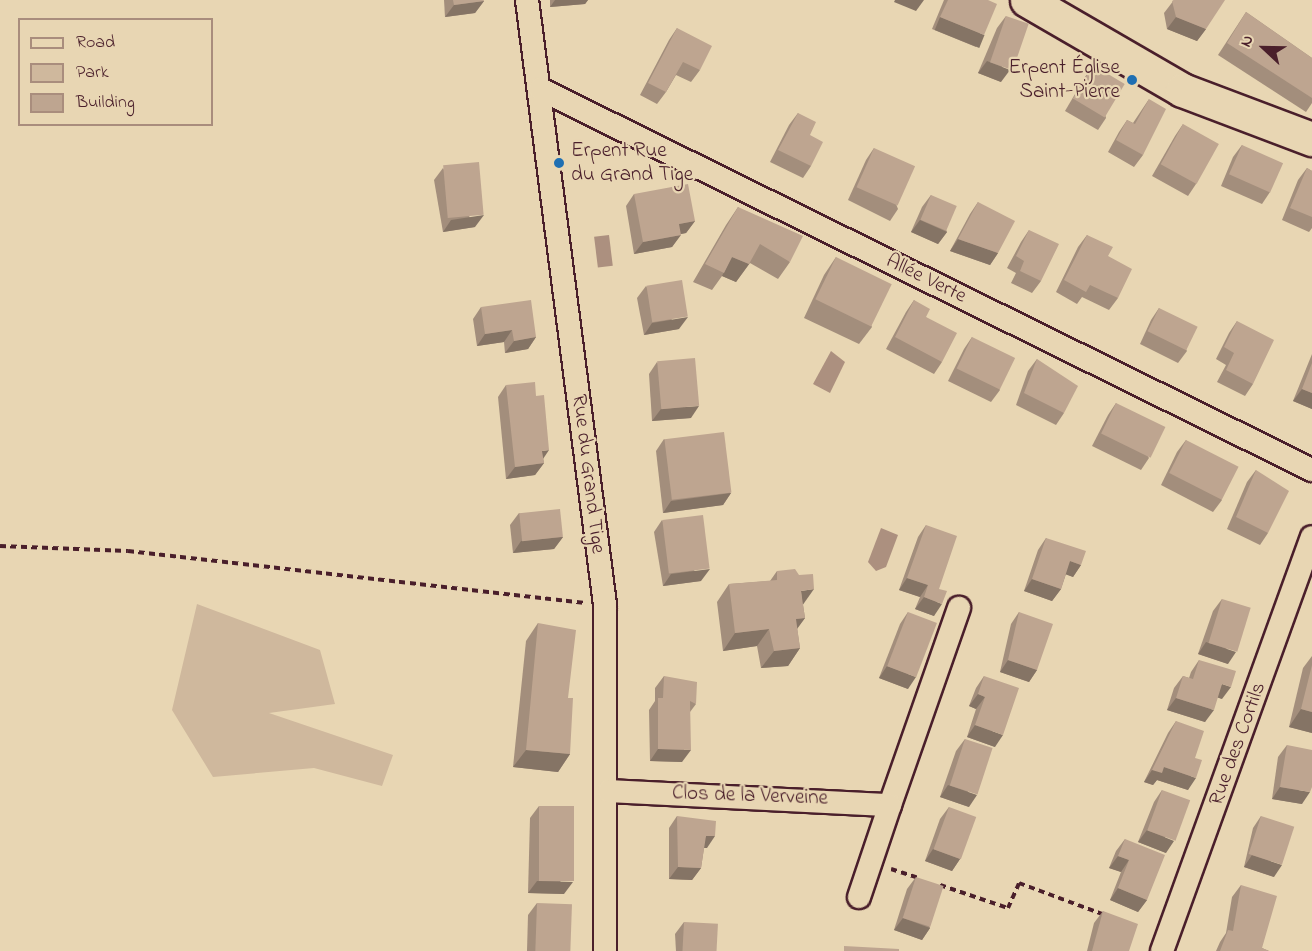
<!DOCTYPE html>
<meta charset="utf-8">
<style>
body{margin:0}
#map{position:relative;width:1312px;height:951px;overflow:hidden;background:#e8d6b3;font-family:"Indie Flower",sans-serif}
div>[style]{position:absolute}
[style*='--x']{left:calc(var(--x)*1px);top:calc(var(--y)*1px);width:calc(var(--w)*1px);rotate:calc(var(--a)*1deg)}
.green>*{inset:0;background:#cfb89d}
.water>*{inset:0;background:#ac907f;transform-origin:0 0}
.path>*{height:4px;margin-top:-2px;transform-origin:0;background:repeating-linear-gradient(90deg,#4a1f2b 0 6px,transparent 0 10.5px)}
.roads{filter:drop-shadow(2px 0 #4a1f2b) drop-shadow(-2px 0 #4a1f2b) drop-shadow(0 2px #4a1f2b) drop-shadow(0 -2px #4a1f2b)}
.street>*{height:22px;margin:-11px;padding:0 11px;transform-origin:11px;border-radius:11px;background:#e8d6b3}
.secondary>*{height:33px;margin:-16.5px;padding:0 16.5px;transform-origin:16.5px;border-radius:16.5px;background:#e8d6b3}
.wall>*{inset:0;background:#a38e7c}
.shaded-wall>*{inset:0;background:#857465;transform-origin:0 0}
.building>*{inset:0;background:#bea590;transform-origin:0 0}
.dots>*{width:16px;height:16px;translate:-50% -50%;box-sizing:border-box;border:3px solid #e8d6b3;border-radius:50%}
span{translate:-50% -50%;white-space:nowrap;text-align:center;line-height:1.15;-webkit-text-stroke:4.5px #e8d6b3;paint-order:stroke}
.poi-label{font-size:21px;color:#4a1f2b}
.right{translate:-100% -50%;text-align:right}
.left{translate:0 -50%;text-align:left}
.street-label{font-size:21px;color:#4a1f2b}
.legend{position:absolute;left:18px;top:18px;width:195px;height:108px;box-sizing:border-box;background:#e8d6b3;border:2px solid #a98d7d;margin:0;padding:8px 10px;list-style:none;font-size:18px;color:#4a1f2b}
.legend li{display:flex;align-items:center;gap:12px;height:30px}
.legend b{width:30px;border:2px solid #a98d7d}
.north{position:absolute;left:1234px;top:18px;width:60px;height:60px;-webkit-text-stroke:4px #e8d6b3;paint-order:stroke;rotate:292deg;font-size:16px;font-weight:700;line-height:24px;text-align:center;color:#4a1f2b}
.north::after{content:'';display:block;margin:auto;width:21px;height:27px;background:#4a1f2b;clip-path:polygon(50% 0,100% 100%,50% 72%,0 100%)}
</style>
<div id="map">
<div class="green">
<i style="clip-path:polygon(197px 604px,320px 650px,335px 704px,269px 713px,393px 755px,382px 786px,314px 768px,213px 777px,172px 710px)"></i>
</div>
<div class="water">
<i style="left:609px;top:235px;width:31px;height:15px;rotate:83deg"></i>
<i style="clip-path:polygon(831px 351px,845px 362px,830px 393px,813px 384px)"></i>
<i style="clip-path:polygon(881px 528px,898px 535px,886px 567px,876px 571px,868px 562px)"></i>
</div>
<div class="path">
<i style="--x:0;--y:546;--w:128;--a:2.2"></i>
<i style="--x:128;--y:551;--w:458;--a:6.5"></i>
<i style="--x:891;--y:869;--w:28;--a:18"></i>
<i style="--x:940;--y:885;--w:72;--a:18.7"></i>
<i style="--x:1008;--y:908;--w:27;--a:-66"></i>
<i style="--x:1019;--y:883;--w:92;--a:20.4"></i>
</div>
<div class="roads">
<div class="street">
<i style="--x:527;--y:0;--w:610;--a:82.65"></i>
<i style="--x:605;--y:605;--w:346;--a:90"></i>
<i style="--x:540;--y:89;--w:861;--a:26.27"></i>
<i style="--x:609;--y:791;--w:281;--a:2.9"></i>
<i style="--x:890;--y:805;--w:209;--a:-70.7"></i>
<i style="--x:859;--y:897;--w:97;--a:-71.4"></i>
<i style="--x:1162;--y:951;--w:440;--a:-70.1"></i>
</div>
<div class="secondary">
<i style="--x:1027;--y:0;--w:179;--a:30.1"></i>
<i style="--x:1182;--y:90;--w:139;--a:20.7"></i>
</div>
</div>
<div class="wall">
<i style="clip-path:polygon(444px 0,483px 0,484px 1px,475px 13px,445px 17px)"></i>
<i style="clip-path:polygon(550px 0,588px 0,585px 4px,550px 7px)"></i>
<i style="clip-path:polygon(944px 0,988px 0,976px 47px,932px 29px)"></i>
<i style="clip-path:polygon(1174px 0,1206px 29px,1197px 41px,1167px 29px,1164px 13px)"></i>
<i style="clip-path:polygon(1246px 12px,1312px 58px,1312px 103px,1306px 112px,1218px 55px)"></i>
<i style="clip-path:polygon(1006px 16px,1001px 82px,978px 73px,997px 28px)"></i>
<i style="clip-path:polygon(677px 28px,700px 70px,691px 82px,676px 75px,666px 92px,657px 104px,640px 95px,669px 40px)"></i>
<i style="clip-path:polygon(1093px 65px,1106px 118px,1098px 130px,1065px 111px,1085px 77px)"></i>
<i style="clip-path:polygon(1149px 99px,1143px 155px,1134px 167px,1108px 152px,1119px 132px,1127px 120px,1133px 123px)"></i>
<i style="clip-path:polygon(798px 113px,810px 135px,811px 166px,803px 178px,770px 162px,789px 125px)"></i>
<i style="clip-path:polygon(1183px 124px,1196px 184px,1188px 196px,1152px 176px,1175px 136px)"></i>
<i style="clip-path:polygon(1242px 145px,1270px 192px,1262px 204px,1221px 186px,1233px 157px)"></i>
<i style="clip-path:polygon(874px 148px,898px 209px,890px 221px,848px 200px,866px 160px)"></i>
<i style="clip-path:polygon(443px 168px,475px 227px,443px 232px,434px 180px)"></i>
<i style="clip-path:polygon(1307px 168px,1312px 171px,1312px 228px,1309px 232px,1282px 220px,1298px 180px)"></i>
<i style="clip-path:polygon(634px 194px,695px 221px,686px 233px,681px 234px,672px 247px,634px 254px,626px 206px)"></i>
<i style="clip-path:polygon(931px 195px,947px 232px,938px 244px,911px 232px,922px 207px)"></i>
<i style="clip-path:polygon(978px 202px,998px 253px,990px 265px,950px 251px,970px 214px)"></i>
<i style="clip-path:polygon(738px 207px,790px 262px,778px 279px,750px 263px,736px 282px,722px 276px,712px 290px,693px 282px,726px 225px)"></i>
<i style="clip-path:polygon(1029px 230px,1041px 281px,1032px 293px,1011px 283px,1016px 273px,1007px 268px,1021px 242px)"></i>
<i style="clip-path:polygon(1087px 235px,1108px 256px,1118px 298px,1109px 310px,1082px 297px,1077px 304px,1056px 292px,1078px 247px)"></i>
<i style="clip-path:polygon(836px 257px,872px 327px,859px 344px,804px 318px,824px 275px)"></i>
<i style="clip-path:polygon(646px 286px,679px 329px,644px 335px,637px 298px)"></i>
<i style="clip-path:polygon(914px 300px,926px 317px,942px 362px,934px 374px,886px 349px,906px 312px)"></i>
<i style="clip-path:polygon(481px 307px,536px 337px,528px 349px,505px 353px,504px 342px,477px 346px,473px 319px)"></i>
<i style="clip-path:polygon(1159px 308px,1187px 351px,1178px 363px,1140px 344px,1151px 320px)"></i>
<i style="clip-path:polygon(1237px 321px,1253px 384px,1245px 396px,1217px 382px,1226px 365px,1216px 359px,1229px 333px)"></i>
<i style="clip-path:polygon(972px 337px,1000px 390px,991px 402px,948px 381px,964px 349px)"></i>
<i style="clip-path:polygon(1312px 354px,1312px 409px,1293px 401px)"></i>
<i style="clip-path:polygon(1037px 359px,1064px 413px,1056px 425px,1016px 405px,1028px 371px)"></i>
<i style="clip-path:polygon(657px 362px,691px 418px,652px 421px,649px 374px)"></i>
<i style="clip-path:polygon(506px 385px,543px 458px,544px 463px,535px 475px,506px 479px,498px 397px)"></i>
<i style="clip-path:polygon(1116px 403px,1149px 458px,1141px 470px,1092px 446px,1108px 415px)"></i>
<i style="clip-path:polygon(664px 439px,731px 493px,723px 505px,663px 513px,656px 451px)"></i>
<i style="clip-path:polygon(1186px 440px,1222px 500px,1213px 512px,1161px 485px,1177px 452px)"></i>
<i style="clip-path:polygon(1256px 470px,1268px 533px,1260px 545px,1227px 529px,1247px 482px)"></i>
<i style="clip-path:polygon(519px 513px,563px 537px,554px 549px,513px 553px,510px 525px)"></i>
<i style="clip-path:polygon(662px 520px,701px 581px,663px 586px,654px 532px)"></i>
<i style="clip-path:polygon(926px 525px,939px 589px,934px 616px,915px 609px,920px 597px,899px 590px,918px 537px)"></i>
<i style="clip-path:polygon(1046px 538px,1081px 565px,1073px 577px,1066px 574px,1061px 589px,1052px 601px,1024px 591px,1038px 550px)"></i>
<i style="clip-path:polygon(777px 571px,803px 605px,805px 618px,797px 628px,800px 648px,788px 666px,761px 668px,757px 646px,723px 651px,717px 602px,729px 584px,770px 581px)"></i>
<i style="clip-path:polygon(1222px 599px,1228px 664px,1198px 654px,1213px 611px)"></i>
<i style="clip-path:polygon(908px 612px,908px 689px,879px 678px,900px 624px)"></i>
<i style="clip-path:polygon(1019px 612px,1037px 670px,1029px 682px,1000px 672px,1011px 624px)"></i>
<i style="clip-path:polygon(538px 623px,568px 698px,570px 754px,558px 772px,513px 767px,526px 641px)"></i>
<i style="clip-path:polygon(1312px 656px,1312px 733px,1289px 727px,1303px 668px)"></i>
<i style="clip-path:polygon(1199px 660px,1222px 699px,1217px 697px,1205px 722px,1167px 710px,1174px 688px,1183px 676px,1189px 678px,1191px 672px)"></i>
<i style="clip-path:polygon(664px 676px,696px 704px,690px 712px,682px 762px,650px 761px,649px 710px,655px 701px,655px 688px)"></i>
<i style="clip-path:polygon(984px 676px,995px 747px,967px 737px,976px 709px,969px 706px,976px 688px)"></i>
<i style="clip-path:polygon(1176px 721px,1195px 758px,1188px 790px,1157px 780px,1153px 785px,1144px 782px,1168px 733px)"></i>
<i style="clip-path:polygon(965px 739px,969px 807px,940px 797px,956px 751px)"></i>
<i style="clip-path:polygon(1287px 745px,1302px 804px,1272px 799px,1278px 757px)"></i>
<i style="clip-path:polygon(1162px 790px,1166px 853px,1138px 842px,1154px 802px)"></i>
<i style="clip-path:polygon(539px 806px,564px 894px,528px 893px,530px 818px)"></i>
<i style="clip-path:polygon(949px 807px,960px 859px,952px 871px,925px 861px,940px 819px)"></i>
<i style="clip-path:polygon(677px 816px,707px 848px,704px 848px,701px 868px,692px 880px,669px 879px,669px 828px)"></i>
<i style="clip-path:polygon(1261px 816px,1274px 877px,1244px 867px,1253px 828px)"></i>
<i style="clip-path:polygon(1125px 839px,1147px 900px,1138px 912px,1110px 900px,1121px 872px,1109px 868px,1116px 851px)"></i>
<i style="clip-path:polygon(916px 877px,930px 928px,922px 940px,894px 930px,907px 889px)"></i>
<i style="clip-path:polygon(1241px 885px,1262px 948px,1269px 951px,1216px 951px,1220px 942px,1226px 933px,1232px 897px)"></i>
<i style="clip-path:polygon(537px 903px,570px 951px,527px 951px,528px 915px)"></i>
<i style="clip-path:polygon(1103px 911px,1129px 951px,1087px 951px,1094px 923px)"></i>
<i style="clip-path:polygon(684px 922px,716px 951px,676px 951px,675px 934px)"></i>
</div>
<div class="shaded-wall">
<i style="clip-path:polygon(555px 0,588px 0,585px 4px,550px 7px)"></i>
<i style="clip-path:polygon(895px 0,924px 0,916px 11px,894px 2px)"></i>
<i style="clip-path:polygon(484px 1px,475px 13px,445px 17px,454px 5px)"></i>
<i style="left:940px;top:17px;width:48px;height:14px;rotate:22deg"></i>
<i style="clip-path:polygon(1176px 17px,1206px 29px,1197px 41px,1167px 29px)"></i>
<i style="clip-path:polygon(987px 61px,1010px 70px,1001px 82px,978px 73px)"></i>
<i style="clip-path:polygon(484px 215px,475px 227px,443px 232px,451px 220px)"></i>
<i style="clip-path:polygon(920px 220px,947px 232px,938px 244px,911px 232px)"></i>
<i style="clip-path:polygon(695px 221px,686px 233px,670px 236px,679px 224px)"></i>
<i style="clip-path:polygon(681px 235px,672px 247px,634px 254px,643px 242px)"></i>
<i style="clip-path:polygon(958px 239px,998px 253px,990px 265px,950px 251px)"></i>
<i style="clip-path:polygon(732px 257px,749px 264px,736px 282px,722px 276px)"></i>
<i style="clip-path:polygon(688px 317px,679px 329px,644px 335px,652px 323px)"></i>
<i style="clip-path:polygon(512px 330px,504px 342px,477px 346px,485px 334px)"></i>
<i style="clip-path:polygon(536px 337px,528px 349px,505px 353px,514px 341px)"></i>
<i style="clip-path:polygon(1302px 389px,1312px 393px,1312px 409px,1293px 401px)"></i>
<i style="clip-path:polygon(699px 406px,691px 418px,652px 421px,661px 409px)"></i>
<i style="clip-path:polygon(549px 450px,541px 462px,542px 451px)"></i>
<i style="clip-path:polygon(544px 463px,535px 475px,506px 479px,515px 467px)"></i>
<i style="clip-path:polygon(731px 493px,723px 505px,663px 513px,671px 501px)"></i>
<i style="clip-path:polygon(563px 537px,554px 549px,513px 553px,521px 541px)"></i>
<i style="clip-path:polygon(1070px 561px,1081px 565px,1073px 577px,1062px 573px)"></i>
<i style="clip-path:polygon(710px 569px,701px 581px,663px 586px,671px 574px)"></i>
<i style="clip-path:polygon(907px 578px,928px 585px,920px 597px,899px 590px)"></i>
<i style="clip-path:polygon(1032px 579px,1061px 589px,1052px 601px,1024px 591px)"></i>
<i style="clip-path:polygon(814px 589px,802px 606px,801px 591px)"></i>
<i style="clip-path:polygon(924px 597px,942px 604px,934px 616px,915px 609px)"></i>
<i style="clip-path:polygon(805px 618px,792px 636px,796px 619px)"></i>
<i style="clip-path:polygon(769px 629px,757px 646px,723px 651px,735px 633px)"></i>
<i style="clip-path:polygon(1206px 642px,1236px 652px,1228px 664px,1198px 654px)"></i>
<i style="clip-path:polygon(800px 648px,788px 666px,761px 668px,774px 651px)"></i>
<i style="clip-path:polygon(1008px 660px,1037px 670px,1029px 682px,1000px 672px)"></i>
<i style="clip-path:polygon(887px 666px,916px 677px,908px 689px,879px 678px)"></i>
<i style="clip-path:polygon(1222px 684px,1231px 687px,1222px 699px,1213px 696px)"></i>
<i style="clip-path:polygon(978px 694px,985px 697px,976px 709px,969px 706px)"></i>
<i style="clip-path:polygon(1176px 698px,1214px 710px,1205px 722px,1167px 710px)"></i>
<i style="clip-path:polygon(1301px 709px,1312px 712px,1312px 733px,1289px 727px)"></i>
<i style="clip-path:polygon(975px 725px,1003px 735px,995px 747px,967px 737px)"></i>
<i style="clip-path:polygon(658px 749px,691px 750px,682px 762px,650px 761px)"></i>
<i style="clip-path:polygon(526px 750px,570px 754px,558px 772px,513px 767px)"></i>
<i style="clip-path:polygon(1164px 767px,1196px 778px,1188px 790px,1157px 780px,1153px 785px,1144px 782px,1152px 770px)"></i>
<i style="clip-path:polygon(948px 785px,977px 795px,969px 807px,940px 797px)"></i>
<i style="clip-path:polygon(1280px 787px,1310px 792px,1302px 804px,1272px 799px)"></i>
<i style="clip-path:polygon(1147px 830px,1174px 841px,1166px 853px,1138px 842px)"></i>
<i style="clip-path:polygon(706px 836px,715px 836px,707px 848px,698px 848px)"></i>
<i style="clip-path:polygon(933px 849px,960px 859px,952px 871px,925px 861px)"></i>
<i style="clip-path:polygon(1252px 855px,1282px 865px,1274px 877px,1244px 867px)"></i>
<i style="clip-path:polygon(1118px 856px,1129px 860px,1121px 872px,1109px 868px)"></i>
<i style="clip-path:polygon(678px 867px,701px 868px,692px 880px,669px 879px)"></i>
<i style="clip-path:polygon(537px 881px,573px 882px,564px 894px,528px 893px)"></i>
<i style="clip-path:polygon(1118px 888px,1147px 900px,1138px 912px,1110px 900px)"></i>
<i style="clip-path:polygon(903px 918px,930px 928px,922px 940px,894px 930px)"></i>
</div>
<div class="building">
<i style="clip-path:polygon(453px 0,483px 0,484px 1px,454px 5px)"></i>
<i style="clip-path:polygon(948px 0,988px 0,997px 4px,984px 35px,940px 17px)"></i>
<i style="clip-path:polygon(1174px 0,1225px 0,1206px 29px,1176px 17px,1172px 1px)"></i>
<i style="clip-path:polygon(1246px 12px,1312px 58px,1312px 98px,1227px 43px)"></i>
<i style="left:1006px;top:16px;width:24px;height:49px;rotate:19deg"></i>
<i style="clip-path:polygon(677px 28px,712px 46px,700px 70px,683px 62px,666px 92px,648px 83px)"></i>
<i style="left:1093px;top:65px;width:37px;height:39px;rotate:31deg"></i>
<i style="clip-path:polygon(1149px 99px,1166px 109px,1143px 155px,1116px 140px,1127px 120px,1135px 124px)"></i>
<i style="clip-path:polygon(798px 113px,816px 122px,810px 135px,823px 142px,811px 166px,778px 150px)"></i>
<i style="left:1183px;top:124px;width:41px;height:46px;rotate:29deg"></i>
<i style="left:1242px;top:145px;width:45px;height:32px;rotate:24deg"></i>
<i style="left:874px;top:148px;width:45px;height:43px;rotate:24deg"></i>
<i style="left:479px;top:162px;width:53px;height:36px;rotate:85deg"></i>
<i style="clip-path:polygon(1307px 168px,1312px 171px,1312px 217px,1290px 208px)"></i>
<i style="clip-path:polygon(688px 184px,695px 221px,679px 224px,681px 235px,643px 242px,634px 194px)"></i>
<i style="left:931px;top:195px;width:28px;height:27px;rotate:23deg"></i>
<i style="clip-path:polygon(978px 202px,1015px 221px,998px 253px,958px 239px)"></i>
<i style="clip-path:polygon(738px 207px,803px 236px,790px 262px,760px 244px,749px 264px,732px 257px,724px 273px,705px 264px)"></i>
<i style="clip-path:polygon(1029px 230px,1059px 244px,1041px 281px,1020px 271px,1024px 261px,1016px 256px)"></i>
<i style="clip-path:polygon(1087px 235px,1113px 247px,1108px 256px,1132px 269px,1118px 298px,1090px 285px,1086px 292px,1064px 280px)"></i>
<i style="left:836px;top:257px;width:62px;height:47px;rotate:26deg"></i>
<i style="left:682px;top:280px;width:37px;height:36px;rotate:81deg"></i>
<i style="clip-path:polygon(531px 300px,536px 337px,514px 341px,512px 330px,485px 334px,481px 307px)"></i>
<i style="clip-path:polygon(914px 300px,930px 309px,926px 317px,957px 333px,942px 362px,895px 337px)"></i>
<i style="left:1159px;top:308px;width:43px;height:26px;rotate:26deg"></i>
<i style="clip-path:polygon(1237px 321px,1274px 340px,1253px 384px,1226px 370px,1234px 353px,1224px 347px)"></i>
<i style="left:972px;top:337px;width:48px;height:35px;rotate:26deg"></i>
<i style="left:695px;top:358px;width:48px;height:38px;rotate:85deg"></i>
<i style="clip-path:polygon(1037px 359px,1078px 386px,1064px 413px,1024px 393px)"></i>
<i style="clip-path:polygon(1312px 363px,1312px 393px,1302px 389px)"></i>
<i style="clip-path:polygon(535px 382px,536px 396px,544px 395px,549px 450px,542px 451px,544px 463px,515px 467px,506px 385px)"></i>
<i style="left:1116px;top:403px;width:55px;height:34px;rotate:26deg"></i>
<i style="left:724px;top:432px;width:61px;height:60px;rotate:83deg"></i>
<i style="left:1186px;top:440px;width:59px;height:37px;rotate:27deg"></i>
<i style="clip-path:polygon(1256px 470px,1289px 491px,1268px 533px,1236px 517px)"></i>
<i style="left:560px;top:509px;width:28px;height:41px;rotate:84deg"></i>
<i style="left:703px;top:515px;width:54px;height:41px;rotate:83deg"></i>
<i style="clip-path:polygon(926px 525px,957px 536px,939px 589px,947px 591px,942px 604px,924px 597px,928px 585px,907px 578px)"></i>
<i style="clip-path:polygon(1046px 538px,1086px 551px,1081px 565px,1070px 561px,1061px 589px,1032px 579px)"></i>
<i style="clip-path:polygon(795px 569px,799px 575px,813px 574px,814px 589px,801px 591px,805px 618px,796px 619px,800px 648px,774px 651px,769px 629px,735px 633px,729px 584px,777px 580px,777px 571px)"></i>
<i style="left:1222px;top:599px;width:30px;height:46px;rotate:17deg"></i>
<i style="left:908px;top:612px;width:31px;height:58px;rotate:21deg"></i>
<i style="clip-path:polygon(1019px 612px,1053px 624px,1037px 670px,1008px 660px)"></i>
<i style="clip-path:polygon(538px 623px,576px 630px,568px 698px,573px 698px,570px 754px,526px 750px)"></i>
<i style="clip-path:polygon(1199px 660px,1236px 671px,1231px 687px,1222px 684px,1214px 710px,1176px 698px,1183px 676px,1193px 679px)"></i>
<i style="clip-path:polygon(1312px 665px,1312px 712px,1301px 709px)"></i>
<i style="clip-path:polygon(664px 676px,697px 682px,696px 704px,690px 701px,691px 750px,658px 749px,658px 698px,663px 698px)"></i>
<i style="clip-path:polygon(984px 676px,1019px 688px,1003px 735px,975px 725px,985px 697px,978px 694px)"></i>
<i style="clip-path:polygon(1176px 721px,1204px 731px,1195px 758px,1202px 760px,1196px 778px,1164px 767px,1162px 773px,1152px 770px)"></i>
<i style="left:965px;top:739px;width:29px;height:49px;rotate:18deg"></i>
<i style="clip-path:polygon(1287px 745px,1312px 750px,1312px 787px,1310px 792px,1280px 787px)"></i>
<i style="left:1162px;top:790px;width:30px;height:43px;rotate:20deg"></i>
<i style="left:539px;top:806px;width:35px;height:75px"></i>
<i style="left:949px;top:807px;width:29px;height:45px;rotate:20deg"></i>
<i style="clip-path:polygon(677px 816px,716px 821px,715px 836px,706px 836px,701px 868px,678px 867px)"></i>
<i style="left:1261px;top:816px;width:35px;height:40px;rotate:18deg"></i>
<i style="clip-path:polygon(1125px 839px,1165px 855px,1147px 900px,1118px 888px,1129px 860px,1118px 856px)"></i>
<i style="left:916px;top:877px;width:29px;height:43px;rotate:18deg"></i>
<i style="clip-path:polygon(1241px 885px,1277px 896px,1262px 948px,1269px 951px,1220px 951px,1228px 930px,1233px 931px)"></i>
<i style="left:537px;top:903px;width:35px;height:48px;rotate:2deg"></i>
<i style="clip-path:polygon(1103px 911px,1138px 924px,1129px 951px,1092px 951px)"></i>
<i style="left:684px;top:922px;width:34px;height:29px;rotate:3deg"></i>
<i style="clip-path:polygon(844px 946px,899px 949px,899px 951px,844px 951px)"></i>
</div>
<div class="dots">
<i style="left:1132px;top:80px;background:#1f6fb2"></i>
<i style="left:559px;top:163px;background:#1f6fb2"></i>
</div>
<div class="poi-label">
<span class="right" style="left:1120px;top:80px">Erpent Église<br>Saint-Pierre</span>
<span class="left" style="left:571px;top:163px">Erpent Rue<br>du Grand Tige</span>
</div>
<div class="street-label">
<span style="left:926px;top:279px;rotate:26deg">Allée Verte</span>
<span style="left:588px;top:474px;rotate:83deg">Rue du Grand Tige</span>
<span style="left:1238px;top:744px;rotate:-70deg">Rue des Cortils</span>
<span style="left:750px;top:796px;rotate:2deg">Clos de la Verveine</span>
</div>
<ul class="legend">
<li><b style="height:8px;background:#e8d6b3"></b>Road</li>
<li><b style="height:16px;background:#cfb89d"></b>Park</li>
<li><b style="height:16px;background:#bea590"></b>Building</li>
</ul>
<div class="north">N</div>
</div>
